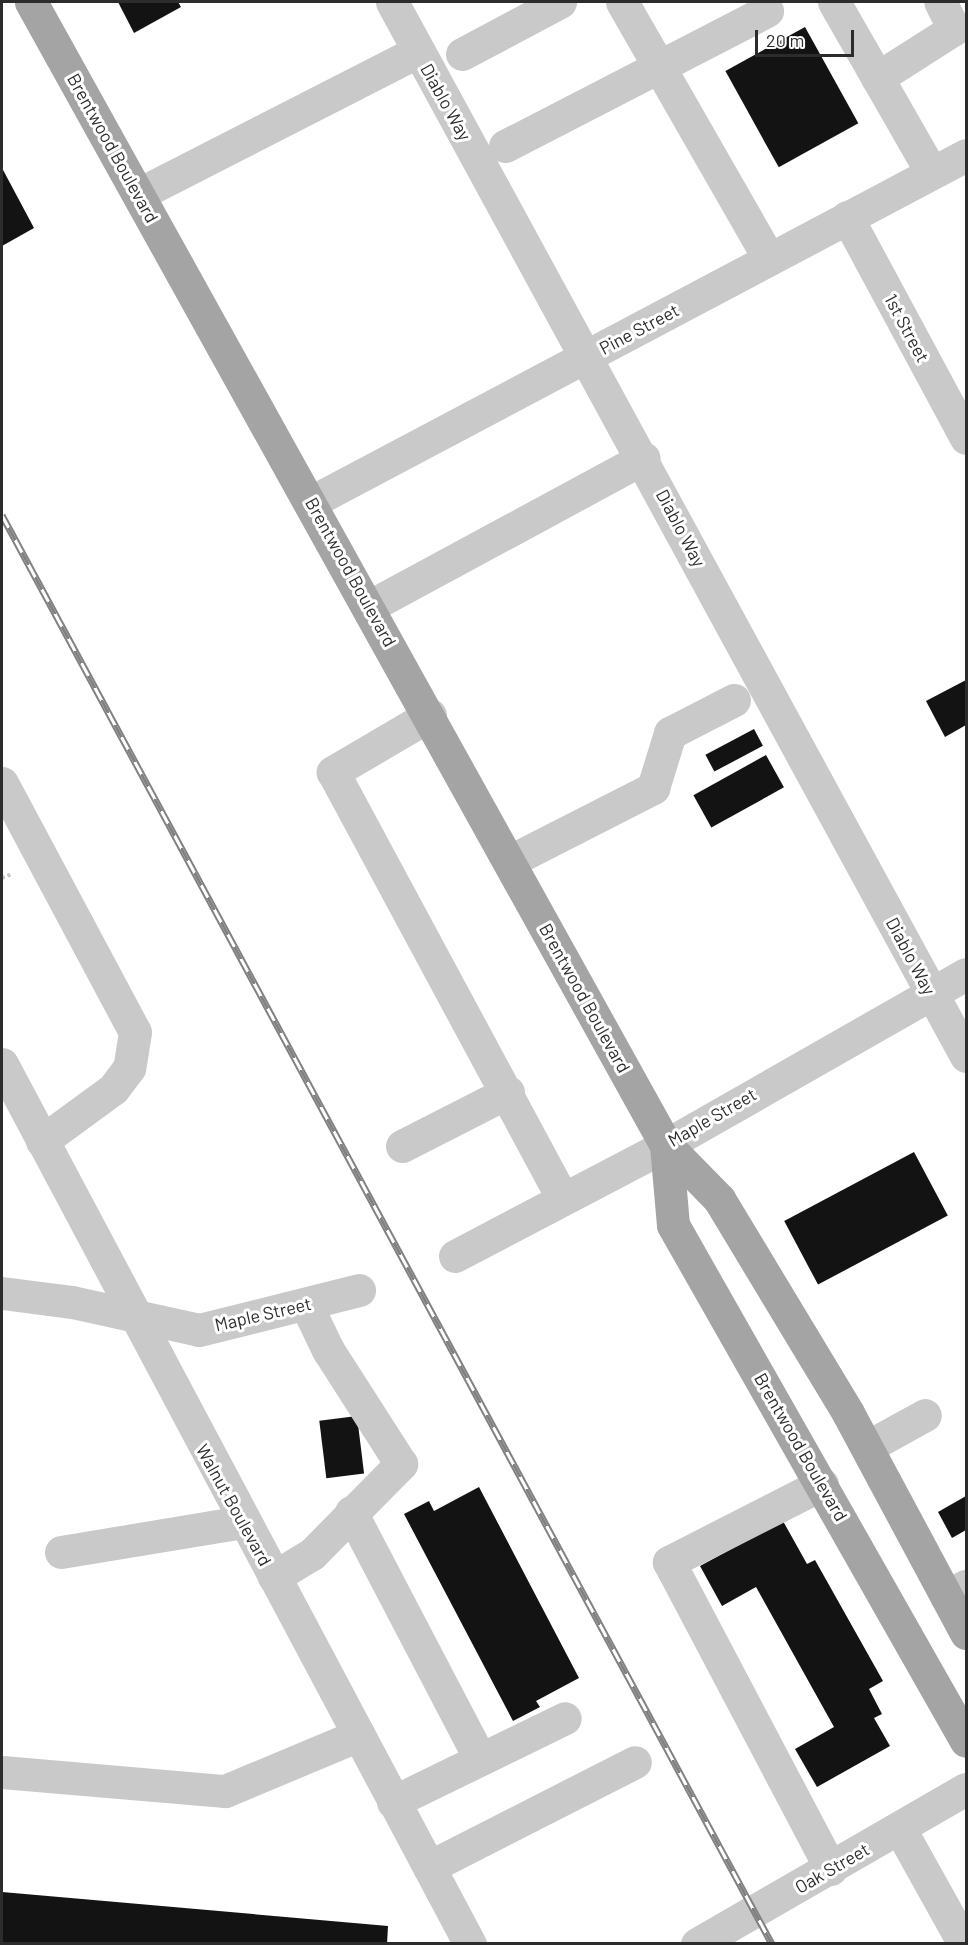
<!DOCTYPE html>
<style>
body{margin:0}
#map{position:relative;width:968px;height:1945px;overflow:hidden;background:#fff;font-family:Barlow,sans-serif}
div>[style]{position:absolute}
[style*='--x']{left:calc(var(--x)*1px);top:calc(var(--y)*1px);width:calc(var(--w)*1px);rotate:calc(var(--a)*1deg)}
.building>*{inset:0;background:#131313;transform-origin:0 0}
.path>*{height:4px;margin-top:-2px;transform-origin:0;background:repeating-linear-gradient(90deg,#c9c9c9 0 3px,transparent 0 6px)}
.minor>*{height:33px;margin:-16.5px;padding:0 16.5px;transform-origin:16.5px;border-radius:16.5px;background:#c9c9c9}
.major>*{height:33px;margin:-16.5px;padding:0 16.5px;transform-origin:16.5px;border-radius:16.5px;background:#a4a4a4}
.rail>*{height:7px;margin-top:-3.5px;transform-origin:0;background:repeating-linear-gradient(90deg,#fff 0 14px,#818181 0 28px);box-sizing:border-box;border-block:2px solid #818181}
span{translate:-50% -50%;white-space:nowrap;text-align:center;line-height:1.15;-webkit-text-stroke:6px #fff;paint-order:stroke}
.street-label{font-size:18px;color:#2c2c2c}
.frame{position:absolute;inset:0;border:3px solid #2c2c2c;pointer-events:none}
.scale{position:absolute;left:755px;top:30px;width:99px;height:27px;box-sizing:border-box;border:3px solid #2c2c2c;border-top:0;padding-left:8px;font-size:18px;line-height:21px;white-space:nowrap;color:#2c2c2c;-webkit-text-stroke:4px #fff;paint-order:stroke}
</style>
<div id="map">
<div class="building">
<i style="clip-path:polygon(118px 2px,178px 2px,181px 7px,134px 33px)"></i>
<i style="left:805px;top:27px;width:110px;height:91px;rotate:61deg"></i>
<i style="clip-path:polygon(2px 168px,34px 228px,2px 246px)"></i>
<i style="clip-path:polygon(966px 680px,966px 725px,945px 737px,926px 701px)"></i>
<i style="left:754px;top:729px;width:19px;height:55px;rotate:62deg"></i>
<i style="left:766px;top:755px;width:37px;height:83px;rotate:61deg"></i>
<i style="left:914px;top:1152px;width:72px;height:147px;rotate:62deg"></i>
<i style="left:357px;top:1416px;width:58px;height:38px;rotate:83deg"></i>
<i style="clip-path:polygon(479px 1487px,579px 1678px,536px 1701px,540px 1707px,513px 1721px,404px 1514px,429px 1501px,434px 1511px)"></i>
<i style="clip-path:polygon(966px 1496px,966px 1530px,952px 1538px,938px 1512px)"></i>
<i style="clip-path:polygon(783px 1521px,807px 1564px,815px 1560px,883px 1681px,869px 1689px,882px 1714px,874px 1718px,890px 1746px,817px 1787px,795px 1749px,834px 1727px,756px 1587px,722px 1606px,700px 1566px)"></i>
<i style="clip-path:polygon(2px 1892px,388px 1926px,387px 1944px,2px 1944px)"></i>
</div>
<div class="path">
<i style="--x:2;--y:878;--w:11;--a:-22"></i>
</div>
<div class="minor">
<i style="--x:392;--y:2;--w:1200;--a:61.43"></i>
<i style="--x:622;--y:2;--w:296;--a:60.2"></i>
<i style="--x:834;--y:2;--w:197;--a:60.2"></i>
<i style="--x:462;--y:54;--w:111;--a:-28"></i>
<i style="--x:877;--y:78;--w:91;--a:-32.5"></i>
<i style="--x:954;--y:29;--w:30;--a:-117"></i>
<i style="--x:505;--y:146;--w:295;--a:-27.3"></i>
<i style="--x:139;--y:194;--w:314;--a:-27.1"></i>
<i style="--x:847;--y:217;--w:251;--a:61.7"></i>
<i style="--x:311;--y:502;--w:741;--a:-27.91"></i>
<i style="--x:370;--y:606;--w:311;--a:-28.4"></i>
<i style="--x:430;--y:715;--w:113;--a:149.6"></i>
<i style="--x:333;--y:772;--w:481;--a:61.7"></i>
<i style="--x:2;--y:783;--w:282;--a:61.9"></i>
<i style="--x:135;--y:1032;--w:36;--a:99"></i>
<i style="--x:129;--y:1068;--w:26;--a:127"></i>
<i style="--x:113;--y:1089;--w:88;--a:143.8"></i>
<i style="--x:510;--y:861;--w:161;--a:-27"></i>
<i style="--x:653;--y:788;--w:58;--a:-72.8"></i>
<i style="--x:670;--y:733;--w:72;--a:-27.3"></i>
<i style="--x:2;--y:1064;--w:997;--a:62"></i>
<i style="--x:402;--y:1146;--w:119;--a:-27"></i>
<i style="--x:455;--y:1256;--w:238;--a:-27.7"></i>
<i style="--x:666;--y:1145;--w:345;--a:-29.7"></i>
<i style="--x:2;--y:1293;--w:71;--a:7.3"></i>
<i style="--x:72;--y:1302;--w:130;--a:12.4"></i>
<i style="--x:199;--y:1330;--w:165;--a:-14"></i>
<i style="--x:867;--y:1447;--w:66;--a:-28.9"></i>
<i style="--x:822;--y:1484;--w:172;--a:153"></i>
<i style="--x:669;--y:1562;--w:347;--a:62.2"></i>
<i style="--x:351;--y:1512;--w:279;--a:62.4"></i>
<i style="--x:61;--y:1552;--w:183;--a:-9.4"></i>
<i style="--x:274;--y:1577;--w:44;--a:-31.2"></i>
<i style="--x:312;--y:1554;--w:127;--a:-45.3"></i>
<i style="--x:401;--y:1464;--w:135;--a:-122.6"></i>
<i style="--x:328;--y:1350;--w:51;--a:-115.6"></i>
<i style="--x:946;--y:1596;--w:22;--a:-27"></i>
<i style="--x:2;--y:1772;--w:224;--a:4.9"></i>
<i style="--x:225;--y:1791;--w:145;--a:-22.7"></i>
<i style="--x:393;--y:1802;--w:191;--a:-26"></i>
<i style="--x:900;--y:1829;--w:132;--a:60.9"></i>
<i style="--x:429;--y:1867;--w:231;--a:-27"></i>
<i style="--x:697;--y:1944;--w:310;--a:-30"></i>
</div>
<div class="major">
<i style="--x:31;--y:2;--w:1308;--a:60.95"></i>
<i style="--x:666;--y:1145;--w:76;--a:45.5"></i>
<i style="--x:719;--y:1199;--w:250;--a:58.9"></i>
<i style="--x:848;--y:1413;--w:250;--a:61.8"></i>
<i style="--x:666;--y:1145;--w:80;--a:85"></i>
<i style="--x:673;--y:1225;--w:593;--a:60.41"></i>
</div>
<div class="rail">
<i style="--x:2;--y:515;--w:1623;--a:61.68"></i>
</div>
<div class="street-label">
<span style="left:446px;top:102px;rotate:61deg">Diablo Way</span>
<span style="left:113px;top:148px;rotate:61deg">Brentwood Boulevard</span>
<span style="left:907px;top:328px;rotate:62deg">1st Street</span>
<span style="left:639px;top:329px;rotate:-28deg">Pine Street</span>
<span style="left:681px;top:528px;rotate:62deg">Diablo Way</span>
<span style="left:351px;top:572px;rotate:61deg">Brentwood Boulevard</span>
<span style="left:911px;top:956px;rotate:62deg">Diablo Way</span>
<span style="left:585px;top:998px;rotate:61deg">Brentwood Boulevard</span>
<span style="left:712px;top:1117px;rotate:-30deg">Maple Street</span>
<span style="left:263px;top:1314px;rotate:-13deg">Maple Street</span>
<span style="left:801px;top:1447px;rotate:60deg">Brentwood Boulevard</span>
<span style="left:234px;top:1505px;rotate:61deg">Walnut Boulevard</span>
<span style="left:832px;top:1868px;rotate:-30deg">Oak Street</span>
</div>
<div class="frame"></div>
<div class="scale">20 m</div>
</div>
